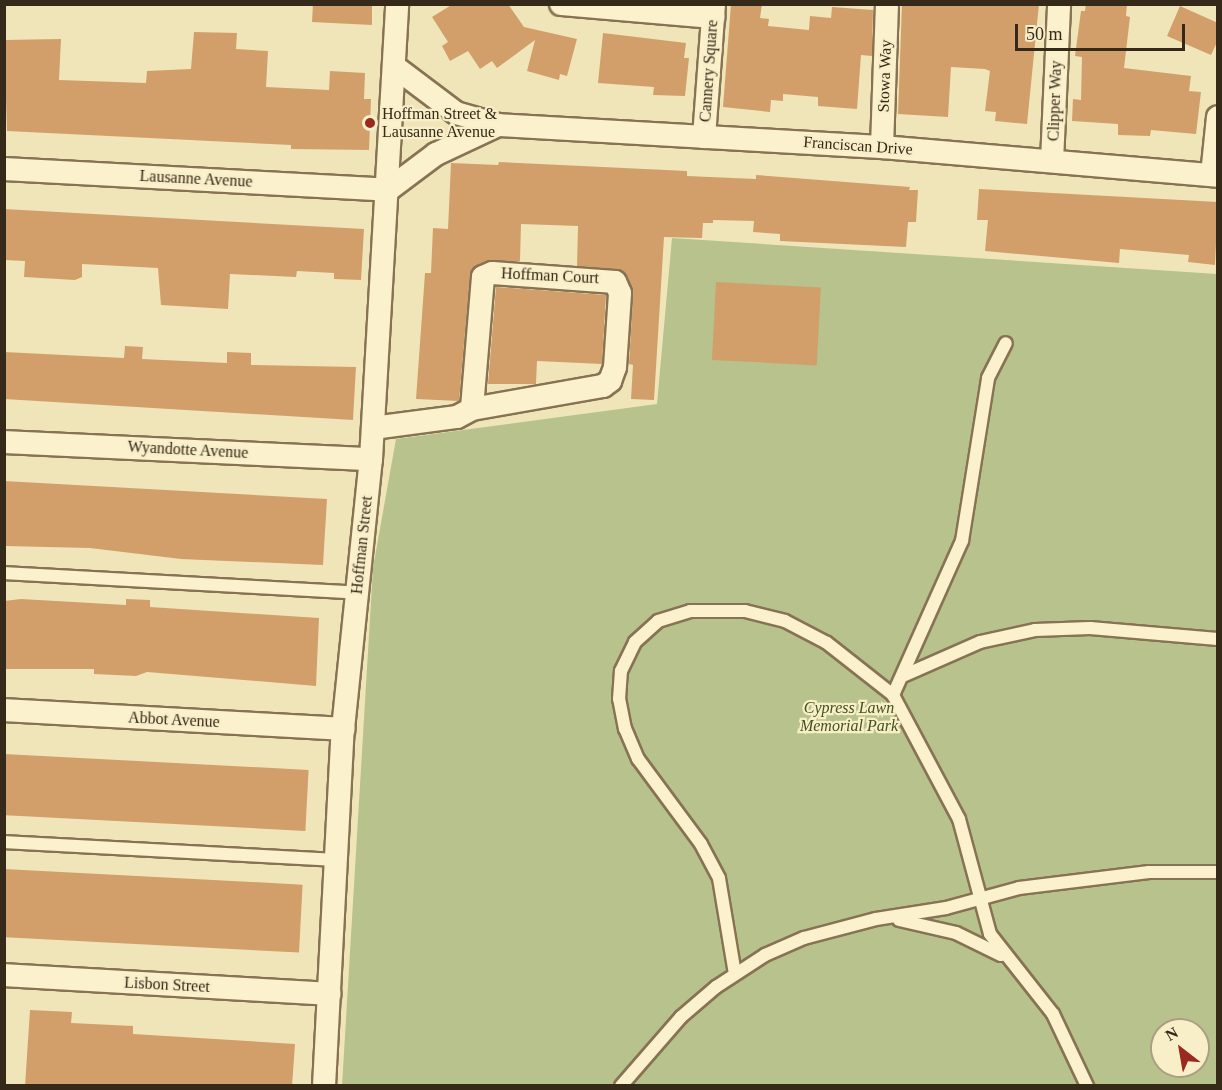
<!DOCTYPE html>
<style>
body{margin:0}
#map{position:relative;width:1222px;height:1090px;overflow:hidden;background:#f0e5b8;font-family:Georgia,serif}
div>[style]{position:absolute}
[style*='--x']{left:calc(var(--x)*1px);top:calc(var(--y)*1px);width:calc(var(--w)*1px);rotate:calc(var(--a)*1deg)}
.cemetery>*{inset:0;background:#b7c28d}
.building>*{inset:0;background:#d29f6b;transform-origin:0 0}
.roads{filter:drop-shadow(2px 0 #877353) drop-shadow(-2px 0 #877353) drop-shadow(0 2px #877353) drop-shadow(0 -2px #877353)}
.service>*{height:12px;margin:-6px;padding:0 6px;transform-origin:6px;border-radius:6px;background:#fbf1cc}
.minor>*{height:22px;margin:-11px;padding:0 11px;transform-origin:11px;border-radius:11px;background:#fbf1cc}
.dots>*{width:16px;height:16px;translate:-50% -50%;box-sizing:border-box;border:3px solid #f8eec8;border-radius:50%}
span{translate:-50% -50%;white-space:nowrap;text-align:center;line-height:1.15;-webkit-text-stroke:4.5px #f8eec8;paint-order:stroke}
.street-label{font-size:16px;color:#352919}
.poi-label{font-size:16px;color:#352919}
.left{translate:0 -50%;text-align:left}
.park-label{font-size:16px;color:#41531e;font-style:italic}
.frame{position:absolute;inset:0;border:6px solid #352919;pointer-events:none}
.north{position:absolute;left:1150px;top:1018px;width:60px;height:60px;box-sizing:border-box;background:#f8eec8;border:2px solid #aa9f82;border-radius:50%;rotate:329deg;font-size:16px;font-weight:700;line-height:24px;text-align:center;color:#352919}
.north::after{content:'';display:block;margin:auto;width:21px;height:27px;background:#9a291f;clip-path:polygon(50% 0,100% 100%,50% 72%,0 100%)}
.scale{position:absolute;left:1015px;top:24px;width:170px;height:27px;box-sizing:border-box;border:3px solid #352919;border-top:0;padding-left:8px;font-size:18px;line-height:21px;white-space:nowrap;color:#352919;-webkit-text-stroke:4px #f8eec8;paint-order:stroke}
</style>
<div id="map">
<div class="cemetery">
<i style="clip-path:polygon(evenodd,672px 238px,1217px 274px,1217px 1085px,342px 1086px,373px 568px,396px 439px,657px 404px,672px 238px,1162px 1030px,1198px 1030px,1198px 1066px,1162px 1066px,1162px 1030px)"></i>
</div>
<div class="building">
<i style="clip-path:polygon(313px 4px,372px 4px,372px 25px,312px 22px)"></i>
<i style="clip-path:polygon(453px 4px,508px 4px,524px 27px,577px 39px,567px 76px,560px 74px,559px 80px,527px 71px,535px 40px,497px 68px,492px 61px,480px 69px,468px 51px,450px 61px,442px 46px,448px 42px,432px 17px)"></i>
<i style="clip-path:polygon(731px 4px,762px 4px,760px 18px,769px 19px,768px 26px,809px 30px,810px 16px,831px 18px,832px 7px,873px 10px,872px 56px,861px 55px,857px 109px,818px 106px,818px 97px,783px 94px,783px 101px,771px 100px,770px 112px,723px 107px)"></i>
<i style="clip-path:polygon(902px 4px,1039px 4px,1027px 124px,995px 121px,996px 112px,985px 111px,990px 71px,985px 69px,951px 67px,948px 117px,898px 114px)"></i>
<i style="clip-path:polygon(1086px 4px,1127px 4px,1126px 16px,1130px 17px,1124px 68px,1191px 76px,1189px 91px,1201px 92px,1196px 134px,1151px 130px,1150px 136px,1118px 135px,1118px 124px,1072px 121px,1073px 99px,1081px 100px,1082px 57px,1075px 56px,1081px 11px,1085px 11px)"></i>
<i style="clip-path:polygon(1180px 6px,1218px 23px,1218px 40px,1211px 55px,1167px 36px)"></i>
<i style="clip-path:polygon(194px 32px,237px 33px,236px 49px,268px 51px,266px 87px,329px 90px,330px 71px,365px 73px,364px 99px,371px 99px,369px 150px,291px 149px,291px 145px,7px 131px,4px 40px,61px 39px,59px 80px,146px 83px,147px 71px,191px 69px)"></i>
<i style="clip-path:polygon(603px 33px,686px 43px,684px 58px,689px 58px,685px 96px,653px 95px,654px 87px,598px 83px)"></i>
<i style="clip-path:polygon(499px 162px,687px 171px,687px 176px,756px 179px,756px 175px,910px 187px,909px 190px,918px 190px,916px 222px,908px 222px,906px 247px,780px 241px,780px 234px,753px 232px,754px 221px,713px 220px,713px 223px,703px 223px,702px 238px,664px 237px,654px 400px,631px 399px,633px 365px,629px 364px,633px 294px,627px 276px,616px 269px,577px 266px,578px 226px,521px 224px,520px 261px,487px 261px,472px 269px,470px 275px,459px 401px,416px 399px,425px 273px,431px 273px,433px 228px,448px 229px,451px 163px,498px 165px)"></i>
<i style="clip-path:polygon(979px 189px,1218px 202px,1215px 265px,1188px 262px,1189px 255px,1120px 249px,1119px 263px,985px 251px,988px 220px,977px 220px)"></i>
<i style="clip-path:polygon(4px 209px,364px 229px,361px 280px,334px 279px,334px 273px,297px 271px,296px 277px,230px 274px,228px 309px,161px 305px,158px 268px,82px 264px,82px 277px,75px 280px,24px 277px,25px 261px,4px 260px)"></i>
<i style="left:716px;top:282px;width:105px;height:78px;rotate:3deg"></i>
<i style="clip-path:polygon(496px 287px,606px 295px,602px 364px,537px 361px,536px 384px,488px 384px)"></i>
<i style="clip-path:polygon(125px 346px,143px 347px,142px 359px,227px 363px,227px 352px,251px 353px,251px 365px,356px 367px,353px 420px,4px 399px,4px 352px,124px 358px)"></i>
<i style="clip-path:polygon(4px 481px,327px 499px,323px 565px,181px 559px,90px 548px,4px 546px)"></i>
<i style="clip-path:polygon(21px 599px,126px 605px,126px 599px,150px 600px,150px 607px,319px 618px,316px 686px,147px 672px,136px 676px,94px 674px,94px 669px,6px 669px,4px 601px)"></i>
<i style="left:4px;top:754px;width:305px;height:61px;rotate:3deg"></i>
<i style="left:4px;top:869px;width:299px;height:68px;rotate:3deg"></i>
<i style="clip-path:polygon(30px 1010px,72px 1012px,71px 1023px,133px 1026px,133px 1034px,295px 1044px,292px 1086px,25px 1086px)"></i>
</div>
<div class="roads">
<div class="service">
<i style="--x:4;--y:573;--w:354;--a:3.2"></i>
<i style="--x:905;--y:675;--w:82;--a:-23.7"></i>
<i style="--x:980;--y:642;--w:56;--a:-12.3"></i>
<i style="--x:1035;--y:630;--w:55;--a:-2.1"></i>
<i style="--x:1090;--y:628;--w:128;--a:4.9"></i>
<i style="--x:893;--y:695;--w:169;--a:-65.9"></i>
<i style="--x:962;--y:541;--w:165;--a:-80.9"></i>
<i style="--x:988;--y:378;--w:39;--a:-63"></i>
<i style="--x:4;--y:842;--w:332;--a:3.1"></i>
<i style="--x:899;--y:920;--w:58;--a:12.8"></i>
<i style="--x:956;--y:933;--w:50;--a:26.1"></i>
<i style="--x:735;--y:974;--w:97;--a:-99.5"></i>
<i style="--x:719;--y:878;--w:38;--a:-118"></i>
<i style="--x:701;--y:844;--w:106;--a:-126.5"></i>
<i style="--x:638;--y:759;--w:33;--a:-113"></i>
<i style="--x:625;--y:729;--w:31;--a:-101"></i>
<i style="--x:619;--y:699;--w:28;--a:-86"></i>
<i style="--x:621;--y:671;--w:32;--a:-64"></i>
<i style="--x:635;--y:642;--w:31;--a:-42"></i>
<i style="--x:658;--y:621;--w:34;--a:-17"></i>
<i style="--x:690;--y:611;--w:55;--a:0"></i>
<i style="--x:745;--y:611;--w:41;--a:14"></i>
<i style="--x:785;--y:621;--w:47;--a:27.6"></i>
<i style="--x:827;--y:643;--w:84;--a:38.2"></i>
<i style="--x:893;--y:695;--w:140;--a:62"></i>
<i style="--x:959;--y:819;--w:119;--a:74.9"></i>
<i style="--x:990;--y:934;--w:102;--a:51.8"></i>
<i style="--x:1053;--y:1014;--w:80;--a:64.7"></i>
<i style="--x:621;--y:1086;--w:91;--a:-49"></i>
<i style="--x:681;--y:1017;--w:46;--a:-40.6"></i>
<i style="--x:716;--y:987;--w:59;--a:-33.1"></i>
<i style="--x:765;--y:955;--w:43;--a:-23.6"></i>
<i style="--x:804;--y:938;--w:74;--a:-14.8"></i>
<i style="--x:876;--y:919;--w:71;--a:-8.9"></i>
<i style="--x:946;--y:908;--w:76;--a:-15.3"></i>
<i style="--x:1019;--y:888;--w:131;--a:-7"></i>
<i style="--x:1149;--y:872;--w:69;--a:0"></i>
</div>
<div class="minor">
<i style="--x:561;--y:4;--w:153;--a:4.9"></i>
<i style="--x:395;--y:67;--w:76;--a:37"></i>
<i style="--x:456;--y:113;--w:44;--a:15.9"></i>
<i style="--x:498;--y:125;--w:385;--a:3.3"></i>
<i style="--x:882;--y:147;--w:337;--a:4.9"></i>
<i style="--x:704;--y:137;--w:133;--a:-85.7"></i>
<i style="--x:882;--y:147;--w:143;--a:-88"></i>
<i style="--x:1052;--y:161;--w:157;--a:-87.4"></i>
<i style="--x:4;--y:169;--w:385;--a:3.1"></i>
<i style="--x:388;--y:190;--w:60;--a:-36.9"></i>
<i style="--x:436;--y:154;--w:68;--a:-25.1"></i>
<i style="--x:1212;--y:175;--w:58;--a:-84.1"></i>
<i style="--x:373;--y:428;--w:85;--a:-7.5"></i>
<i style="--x:457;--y:417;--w:17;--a:-28"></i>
<i style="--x:472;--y:409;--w:133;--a:-10"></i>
<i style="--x:603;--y:386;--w:9;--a:-36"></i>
<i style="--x:610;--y:381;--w:15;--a:-70"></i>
<i style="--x:615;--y:367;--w:74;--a:-86.1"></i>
<i style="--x:620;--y:293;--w:12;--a:-114"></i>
<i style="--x:615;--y:282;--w:123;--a:-175.8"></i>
<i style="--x:492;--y:273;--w:10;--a:156"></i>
<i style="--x:483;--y:277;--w:132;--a:94.8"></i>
<i style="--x:4;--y:442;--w:367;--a:2.7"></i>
<i style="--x:4;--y:710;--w:340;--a:3.2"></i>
<i style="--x:4;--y:975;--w:326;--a:3.3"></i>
<i style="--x:324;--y:1086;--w:358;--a:-87"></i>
<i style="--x:343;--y:729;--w:271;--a:-84.1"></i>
<i style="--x:371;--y:459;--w:456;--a:-86.7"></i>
</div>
</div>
<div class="dots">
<i style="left:370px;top:123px;background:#9a291f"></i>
</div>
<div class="street-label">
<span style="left:709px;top:71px;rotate:-86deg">Cannery Square</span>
<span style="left:885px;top:76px;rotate:-88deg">Stowa Way</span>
<span style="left:1055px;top:101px;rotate:-88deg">Clipper Way</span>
<span style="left:858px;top:146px;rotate:4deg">Franciscan Drive</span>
<span style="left:196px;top:179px;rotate:3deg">Lausanne Avenue</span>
<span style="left:550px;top:276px;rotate:3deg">Hoffman Court</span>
<span style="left:188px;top:450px;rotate:3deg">Wyandotte Avenue</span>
<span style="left:362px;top:545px;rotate:-84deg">Hoffman Street</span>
<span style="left:174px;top:720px;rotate:3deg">Abbot Avenue</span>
<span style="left:167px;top:985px;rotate:3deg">Lisbon Street</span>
</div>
<div class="poi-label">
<span class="left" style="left:382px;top:123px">Hoffman Street &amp;<br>Lausanne Avenue</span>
</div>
<div class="park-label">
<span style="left:849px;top:717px">Cypress Lawn<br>Memorial Park</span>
</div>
<div class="frame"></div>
<div class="north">N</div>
<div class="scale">50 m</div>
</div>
